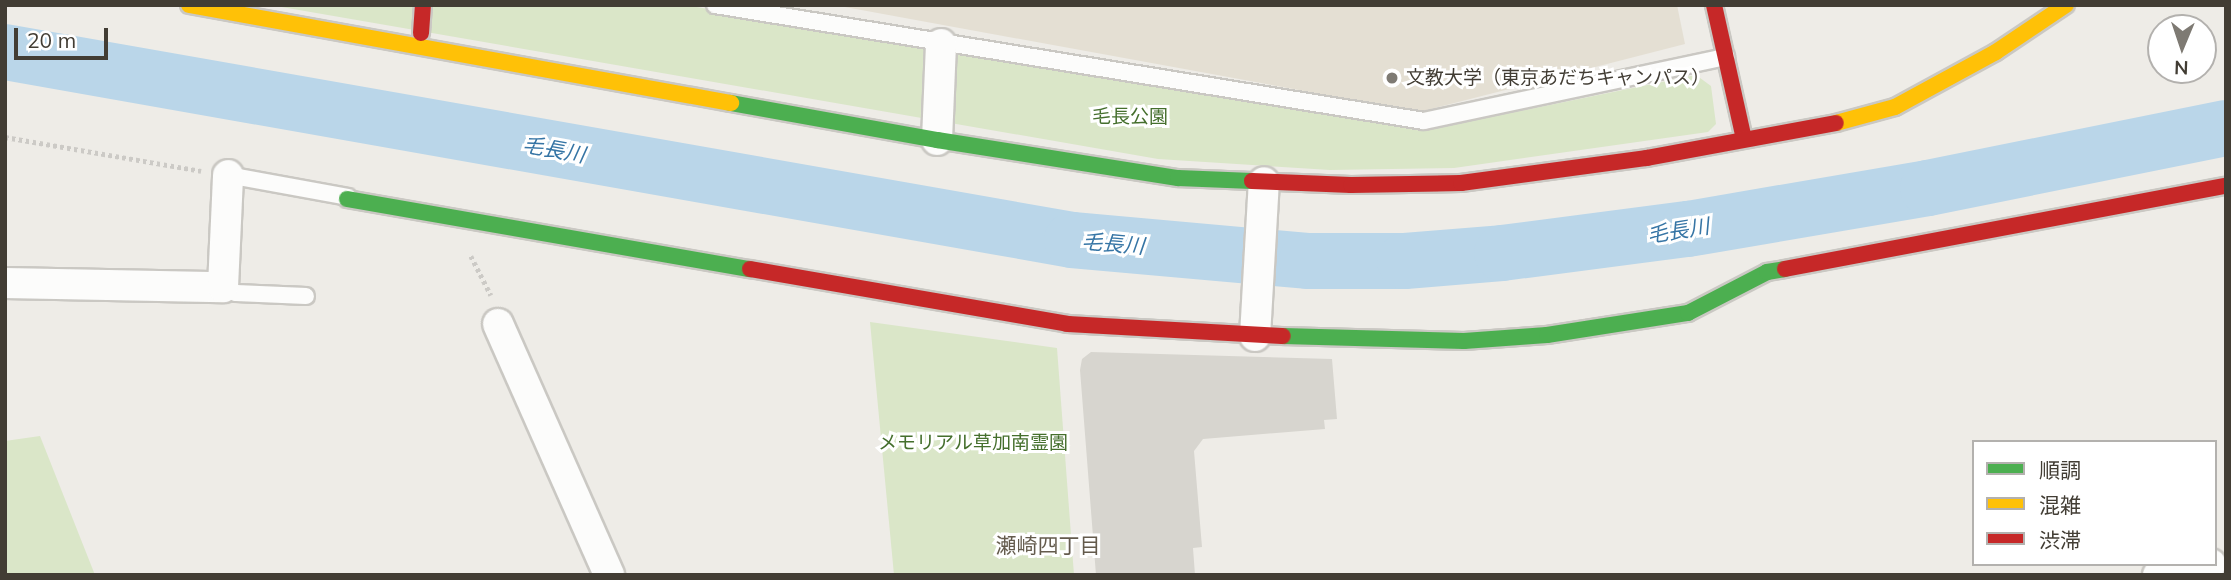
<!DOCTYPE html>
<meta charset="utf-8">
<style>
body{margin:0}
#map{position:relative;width:2231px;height:580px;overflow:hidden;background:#eeece7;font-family:Mulish,"Noto Sans JP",sans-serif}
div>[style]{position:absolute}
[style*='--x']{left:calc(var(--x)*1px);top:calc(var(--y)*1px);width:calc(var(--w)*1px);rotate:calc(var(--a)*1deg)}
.education>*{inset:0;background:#e4dfd3}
.green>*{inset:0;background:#dae6c8}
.river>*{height:56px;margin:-28px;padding:0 28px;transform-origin:28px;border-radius:28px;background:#bad6e9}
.building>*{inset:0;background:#d7d5cf}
.path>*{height:4.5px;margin-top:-2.25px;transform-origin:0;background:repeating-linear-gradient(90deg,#cccac6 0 3.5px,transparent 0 7px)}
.roads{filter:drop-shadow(2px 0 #cac8c3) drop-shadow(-2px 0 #cac8c3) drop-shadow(0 2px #cac8c3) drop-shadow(0 -2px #cac8c3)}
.lane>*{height:16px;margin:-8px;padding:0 8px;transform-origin:8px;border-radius:8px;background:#fcfcfb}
.street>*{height:30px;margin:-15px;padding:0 15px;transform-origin:15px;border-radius:15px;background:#fcfcfb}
.fast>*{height:16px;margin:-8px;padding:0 8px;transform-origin:8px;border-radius:8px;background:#4caf50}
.slow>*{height:16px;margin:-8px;padding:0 8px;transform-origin:8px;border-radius:8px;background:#ffc107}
.jam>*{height:16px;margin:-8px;padding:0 8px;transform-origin:8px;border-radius:8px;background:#c62828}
.dots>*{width:19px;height:19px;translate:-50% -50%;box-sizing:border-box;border:4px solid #fff;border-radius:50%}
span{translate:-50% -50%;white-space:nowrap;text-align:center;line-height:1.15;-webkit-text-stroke:6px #fff;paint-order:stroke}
.poi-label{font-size:19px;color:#423d34}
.left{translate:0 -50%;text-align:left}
.park-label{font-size:19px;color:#456f2d}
.water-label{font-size:21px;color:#3675a5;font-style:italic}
.neighbourhood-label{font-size:21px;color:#645b4d}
.frame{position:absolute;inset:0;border:7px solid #423d34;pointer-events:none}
.legend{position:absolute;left:1972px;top:440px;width:245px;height:126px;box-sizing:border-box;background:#fff;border:2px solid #b3b1ae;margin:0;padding:9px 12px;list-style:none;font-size:21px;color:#423d34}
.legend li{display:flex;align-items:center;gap:14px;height:35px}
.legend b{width:35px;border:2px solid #b3b1ae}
.north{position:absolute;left:2147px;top:14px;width:70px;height:70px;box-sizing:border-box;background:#fff;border:2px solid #b3b1ae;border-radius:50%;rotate:182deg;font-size:19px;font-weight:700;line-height:28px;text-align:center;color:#423d34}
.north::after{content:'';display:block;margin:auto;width:24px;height:32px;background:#7e7a73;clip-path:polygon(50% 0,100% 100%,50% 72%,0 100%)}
.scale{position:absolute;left:14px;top:28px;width:94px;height:32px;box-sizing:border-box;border:4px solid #423d34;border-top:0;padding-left:9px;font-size:21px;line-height:24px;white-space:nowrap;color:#423d34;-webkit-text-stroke:5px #fff;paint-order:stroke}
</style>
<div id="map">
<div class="education">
<i style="clip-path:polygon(834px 5px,1677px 5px,1685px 44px,1419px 112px)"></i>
</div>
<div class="green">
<i style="clip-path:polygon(270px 5px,685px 5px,1422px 131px,1696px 75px,1711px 86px,1716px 124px,1708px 132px,1454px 168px,1330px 170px,1158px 159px)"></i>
<i style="clip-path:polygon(870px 322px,1057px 348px,1074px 575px,894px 575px)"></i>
<i style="clip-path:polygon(40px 436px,95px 575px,5px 575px,5px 441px)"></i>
</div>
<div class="river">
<i style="--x:5;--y:52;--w:1083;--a:9.99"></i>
<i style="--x:1072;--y:240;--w:236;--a:5.1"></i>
<i style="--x:1307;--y:261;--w:98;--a:0"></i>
<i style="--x:1405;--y:261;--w:97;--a:-4.7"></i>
<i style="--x:1502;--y:253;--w:188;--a:-7.4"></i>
<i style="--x:1688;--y:229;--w:243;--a:-9.7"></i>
<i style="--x:1928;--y:188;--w:304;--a:-11.4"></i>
</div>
<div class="building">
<i style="clip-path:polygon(1091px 352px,1332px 359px,1337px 419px,1324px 420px,1325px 429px,1203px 439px,1194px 451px,1202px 547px,1193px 548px,1195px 575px,1096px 575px,1080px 370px,1082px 359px)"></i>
</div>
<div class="path">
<i style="--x:5;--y:137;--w:199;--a:9.8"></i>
<i style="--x:471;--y:256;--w:44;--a:62.9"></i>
</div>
<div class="roads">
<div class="lane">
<i style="--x:715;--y:5;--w:718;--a:9.29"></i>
<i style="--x:1424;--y:121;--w:309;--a:-12"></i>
<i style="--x:228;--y:175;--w:122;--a:10.4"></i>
<i style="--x:223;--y:287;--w:14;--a:25"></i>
<i style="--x:236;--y:293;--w:70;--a:2.5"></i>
</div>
<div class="street">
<i style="--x:937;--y:140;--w:96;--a:-87.6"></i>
<i style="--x:5;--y:283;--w:218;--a:1.1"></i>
<i style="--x:223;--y:287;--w:112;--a:-87.4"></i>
<i style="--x:498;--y:324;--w:274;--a:66.1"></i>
<i style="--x:1255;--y:336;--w:154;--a:-86.7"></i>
<i style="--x:2158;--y:575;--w:54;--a:-11.7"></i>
</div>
<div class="fast">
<i style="--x:731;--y:103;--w:209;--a:10.2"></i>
<i style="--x:937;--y:140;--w:244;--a:9"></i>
<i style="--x:1178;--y:178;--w:74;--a:2.3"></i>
<i style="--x:347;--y:199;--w:409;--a:9.9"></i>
<i style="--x:1283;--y:336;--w:181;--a:1.6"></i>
<i style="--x:1464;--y:341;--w:83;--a:-4.1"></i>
<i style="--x:1547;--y:335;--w:143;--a:-8.9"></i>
<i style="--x:1688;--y:313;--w:89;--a:-27.4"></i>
<i style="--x:1767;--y:272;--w:18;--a:-9"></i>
</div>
<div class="slow">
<i style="--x:189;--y:5;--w:551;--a:10.25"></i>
<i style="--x:1836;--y:123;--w:61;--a:-15.2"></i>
<i style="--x:1895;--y:107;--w:115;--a:-28.6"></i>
<i style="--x:1996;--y:52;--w:84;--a:-33.9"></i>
</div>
<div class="jam">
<i style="--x:1714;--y:5;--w:137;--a:77.4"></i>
<i style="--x:421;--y:33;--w:28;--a:-86"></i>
<i style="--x:1252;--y:181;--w:99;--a:2.3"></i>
<i style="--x:1351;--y:185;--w:110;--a:-1"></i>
<i style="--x:1461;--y:183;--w:188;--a:-7.7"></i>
<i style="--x:1647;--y:158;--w:192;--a:-10.5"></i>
<i style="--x:750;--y:269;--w:322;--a:9.8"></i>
<i style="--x:1067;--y:324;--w:216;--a:3.2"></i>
<i style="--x:1785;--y:269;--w:449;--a:-10.7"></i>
</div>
</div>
<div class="dots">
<i style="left:1392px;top:78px;background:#7e7a73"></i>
</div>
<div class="poi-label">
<span class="left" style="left:1406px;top:78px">文教大学（東京あだちキャンパス）</span>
</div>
<div class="park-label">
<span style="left:1130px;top:117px">毛長公園</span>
<span style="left:973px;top:443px">メモリアル草加南霊園</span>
</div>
<div class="water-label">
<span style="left:554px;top:149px;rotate:10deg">毛長川</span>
<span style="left:1678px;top:230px;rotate:-9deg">毛長川</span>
<span style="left:1113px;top:243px;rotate:5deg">毛長川</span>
</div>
<div class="neighbourhood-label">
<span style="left:1048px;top:545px">瀬崎四丁目</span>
</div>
<div class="frame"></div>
<ul class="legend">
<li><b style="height:9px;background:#4caf50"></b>順調</li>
<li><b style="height:9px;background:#ffc107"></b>混雑</li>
<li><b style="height:9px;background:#c62828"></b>渋滞</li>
</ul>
<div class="north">N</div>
<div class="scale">20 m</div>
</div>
